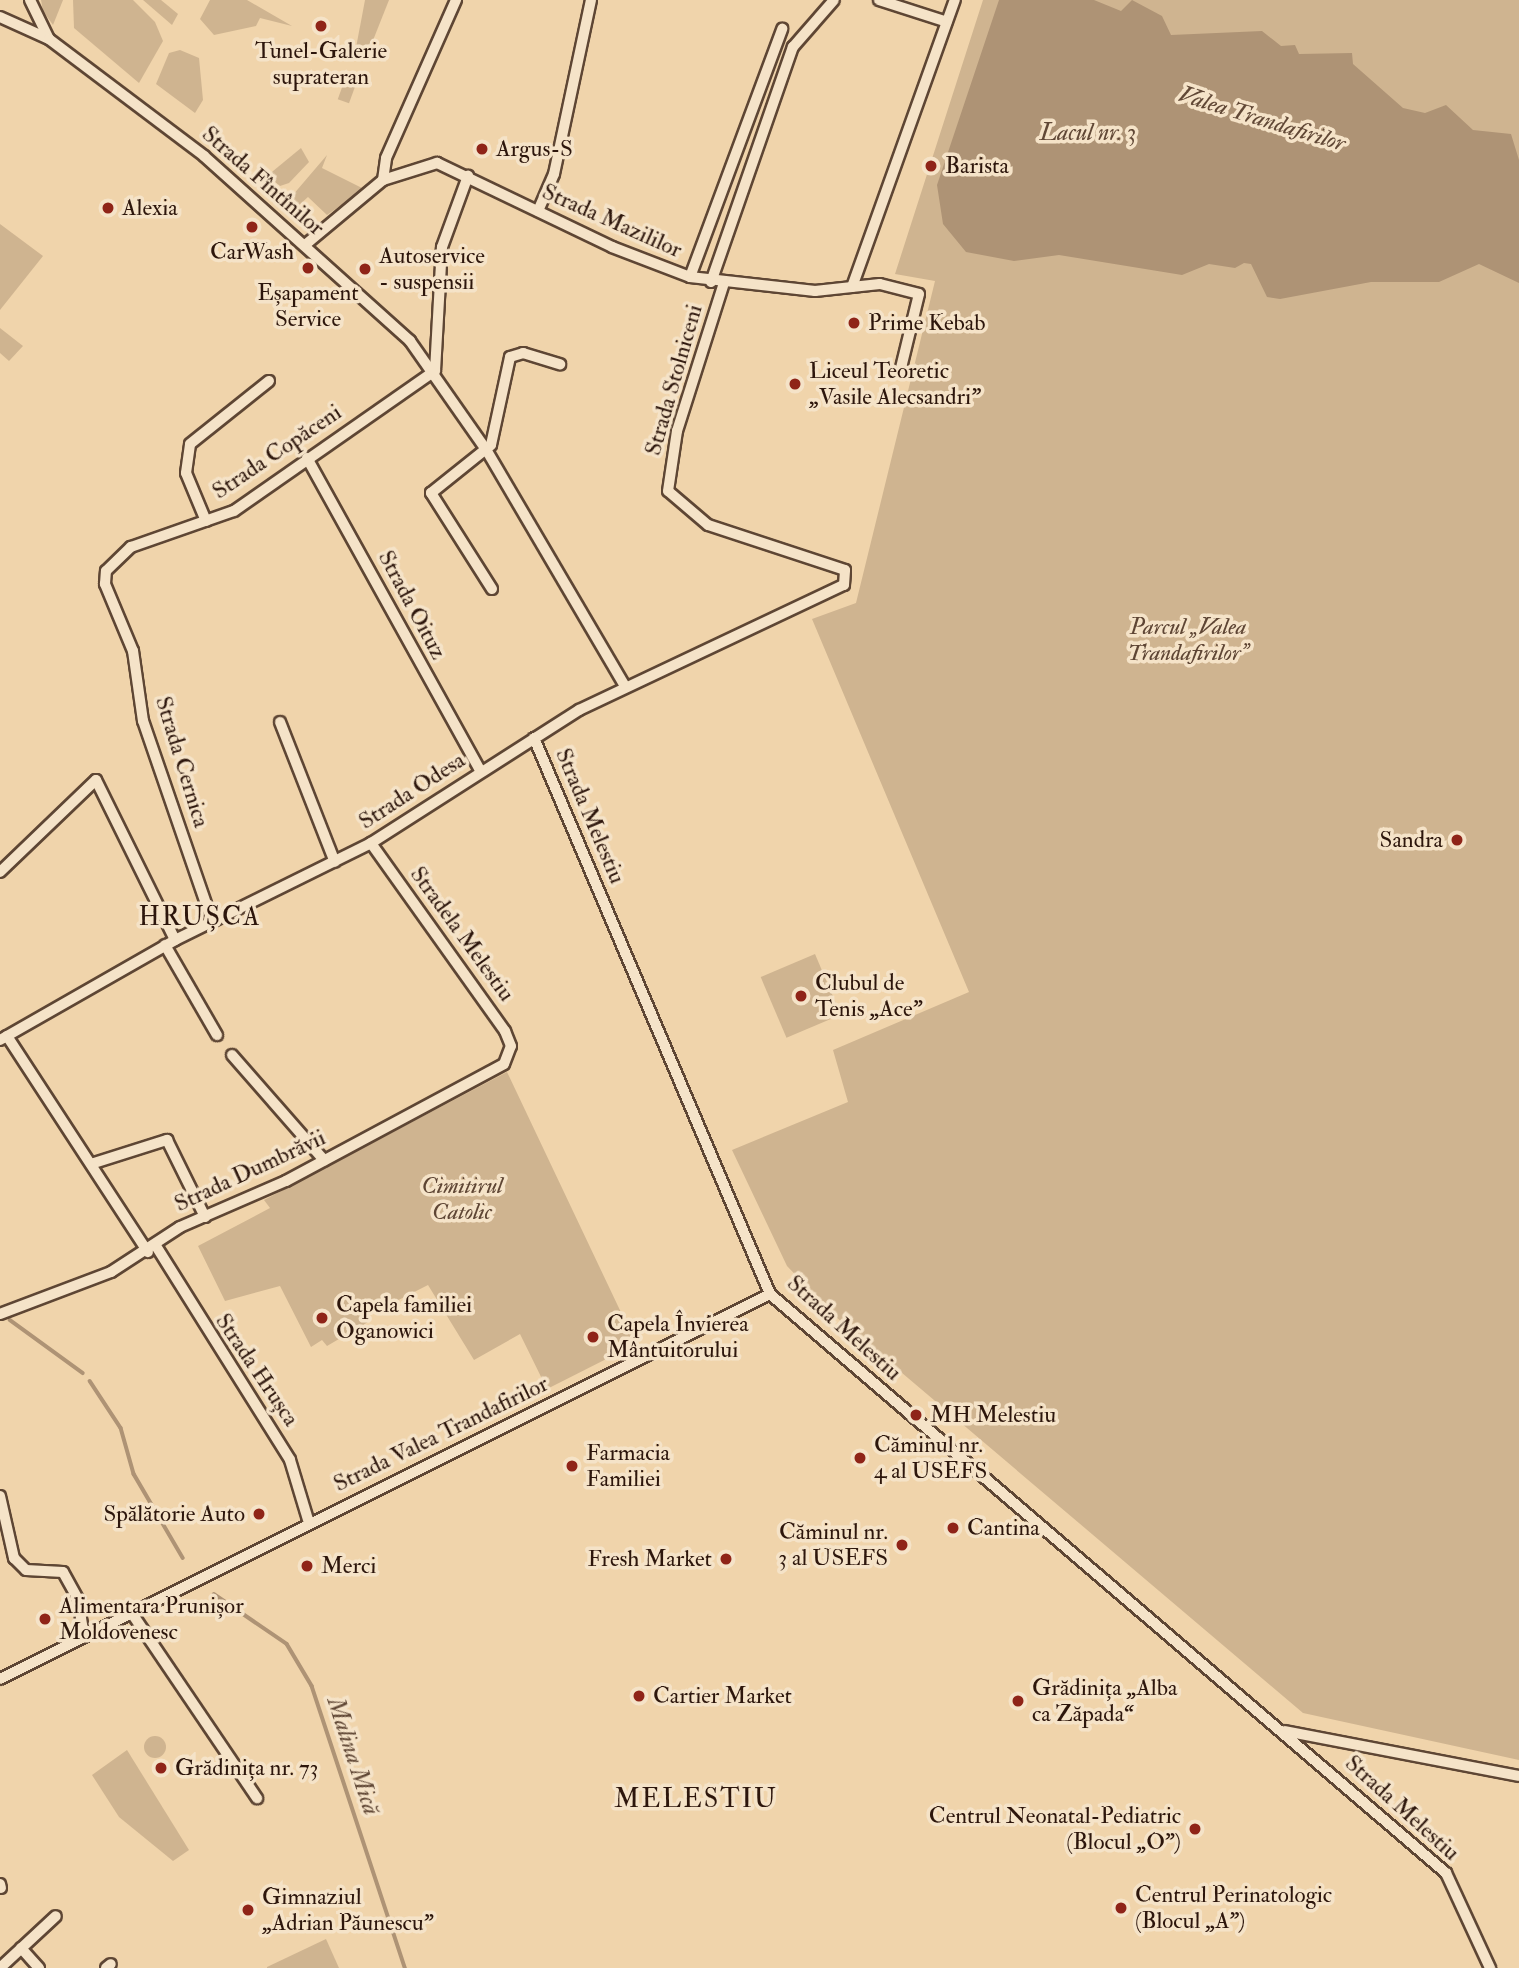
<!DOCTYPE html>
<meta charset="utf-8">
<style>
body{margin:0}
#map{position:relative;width:1519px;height:1968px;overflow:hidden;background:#f0d4ab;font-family:"IM FELL Double Pica",serif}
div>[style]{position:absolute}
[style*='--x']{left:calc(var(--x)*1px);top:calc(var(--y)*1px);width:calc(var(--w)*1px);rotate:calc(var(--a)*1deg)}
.green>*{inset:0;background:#cfb490;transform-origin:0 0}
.round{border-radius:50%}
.water>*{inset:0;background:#ae9375}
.stream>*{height:3.5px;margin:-1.75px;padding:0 1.75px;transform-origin:1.75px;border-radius:1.75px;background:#ae9375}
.roads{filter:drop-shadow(2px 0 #5e4634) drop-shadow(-2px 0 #5e4634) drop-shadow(0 2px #5e4634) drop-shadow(0 -2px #5e4634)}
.street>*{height:10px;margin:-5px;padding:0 5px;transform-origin:5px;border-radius:5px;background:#f5e3c8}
.dots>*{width:19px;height:19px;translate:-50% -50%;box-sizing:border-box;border:4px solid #f5e3c8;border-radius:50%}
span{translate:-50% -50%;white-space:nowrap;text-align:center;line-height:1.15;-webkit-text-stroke:7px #f5e3c8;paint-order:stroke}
.poi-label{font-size:23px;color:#2d160c}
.left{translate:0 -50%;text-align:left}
.right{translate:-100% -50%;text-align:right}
.street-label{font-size:23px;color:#2d160c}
.park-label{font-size:23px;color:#5e4534;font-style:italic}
.water-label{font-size:24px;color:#614836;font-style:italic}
.quarter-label{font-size:26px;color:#2d160c;letter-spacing:2px}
</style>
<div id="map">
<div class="green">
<i style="clip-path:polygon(41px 0,63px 0,53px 25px,43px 11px)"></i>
<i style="clip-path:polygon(73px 0,133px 0,155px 22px,163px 41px,139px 83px,74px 28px)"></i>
<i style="clip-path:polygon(143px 0,161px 0,178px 14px,172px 25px)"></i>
<i style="clip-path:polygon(210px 0,247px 0,292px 26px,260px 18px,256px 26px,214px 35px,200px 19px)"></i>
<i style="clip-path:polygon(365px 0,389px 0,366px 58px,355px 53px)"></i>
<i style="clip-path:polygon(983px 0,1519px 0,1519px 1760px,1303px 1713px,836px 1317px,787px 1266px,732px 1150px,848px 1102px,833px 1050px,969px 992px,812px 619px,856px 603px,935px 281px,895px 274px)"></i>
<i style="clip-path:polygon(180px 50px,199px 58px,203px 100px,195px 113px,156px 84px,169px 53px)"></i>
<i style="left:348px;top:71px;width:12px;height:30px;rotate:20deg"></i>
<i style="clip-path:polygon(301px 148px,309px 162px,289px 183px,280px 186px,267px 176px)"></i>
<i style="clip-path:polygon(327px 155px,322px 168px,364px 189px,327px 215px,308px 197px,298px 206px,292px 196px)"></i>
<i style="clip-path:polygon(0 224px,43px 256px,0 310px)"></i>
<i style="clip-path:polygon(0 328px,23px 346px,9px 361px,0 353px)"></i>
<i style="left:815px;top:954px;width:66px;height:59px;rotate:67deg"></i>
<i style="clip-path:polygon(507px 1072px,636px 1344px,547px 1389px,520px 1334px,474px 1360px,428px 1285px,367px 1316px,368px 1322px,327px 1346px,322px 1340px,311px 1347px,280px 1286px,225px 1301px,198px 1246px,270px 1208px,264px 1200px)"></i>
<i class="round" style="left:144px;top:1736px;width:22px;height:22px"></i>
<i style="clip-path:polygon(127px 1750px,189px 1850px,173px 1861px,119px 1817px,92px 1775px)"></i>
<i style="clip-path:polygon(326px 1939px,339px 1968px,267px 1968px,267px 1967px)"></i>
</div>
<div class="water">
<i style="clip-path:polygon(999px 0,1094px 0,1121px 11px,1132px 0,1162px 16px,1171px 35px,1262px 31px,1281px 46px,1295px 45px,1299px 54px,1352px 53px,1353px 64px,1403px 108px,1425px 113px,1446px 105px,1473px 130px,1511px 134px,1519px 160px,1519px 283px,1479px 264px,1439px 282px,1371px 282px,1280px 299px,1267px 297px,1251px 264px,1244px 263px,1235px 268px,1209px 264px,1182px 275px,1059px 255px,1014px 261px,966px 252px,943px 224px,937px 185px)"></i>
</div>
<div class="stream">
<i style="--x:10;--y:1320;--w:90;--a:36"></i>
<i style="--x:90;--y:1381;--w:56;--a:56.6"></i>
<i style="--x:121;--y:1428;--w:48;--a:74.2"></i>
<i style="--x:134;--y:1474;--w:97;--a:59.7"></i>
<i style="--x:214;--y:1594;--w:88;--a:34.4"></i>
<i style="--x:287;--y:1644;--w:49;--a:59.2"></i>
<i style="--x:312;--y:1686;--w:297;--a:71.7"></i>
</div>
<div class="roads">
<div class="street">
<i style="--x:30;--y:0;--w:41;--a:64.1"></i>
<i style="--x:879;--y:0;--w:71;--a:17.9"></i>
<i style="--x:0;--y:17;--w:54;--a:24.2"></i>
<i style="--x:49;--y:39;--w:194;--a:37"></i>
<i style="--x:204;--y:156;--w:277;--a:41.9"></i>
<i style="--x:410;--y:341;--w:134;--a:55"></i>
<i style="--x:487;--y:451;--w:273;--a:59.6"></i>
<i style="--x:383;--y:180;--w:22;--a:-82"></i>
<i style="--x:386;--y:158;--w:173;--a:-66.1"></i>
<i style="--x:538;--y:211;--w:40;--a:-66.6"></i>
<i style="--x:554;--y:174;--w:178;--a:-78"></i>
<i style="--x:305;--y:245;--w:102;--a:-39.8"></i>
<i style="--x:383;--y:180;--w:57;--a:-17.5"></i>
<i style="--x:437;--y:163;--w:194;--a:25.6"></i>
<i style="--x:612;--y:247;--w:84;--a:21"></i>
<i style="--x:690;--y:277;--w:126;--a:6.4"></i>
<i style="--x:815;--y:291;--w:65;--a:-6.1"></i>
<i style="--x:880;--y:284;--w:40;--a:14.4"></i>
<i style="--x:919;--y:294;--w:80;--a:103.7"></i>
<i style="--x:690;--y:277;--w:265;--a:-69.6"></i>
<i style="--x:711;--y:282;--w:249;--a:-70.8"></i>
<i style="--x:793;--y:47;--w:62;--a:-48.9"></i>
<i style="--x:852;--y:287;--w:305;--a:-70.3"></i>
<i style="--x:307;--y:458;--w:359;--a:61"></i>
<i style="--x:206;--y:521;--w:52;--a:-112.6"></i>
<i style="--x:186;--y:473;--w:29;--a:-82"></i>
<i style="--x:190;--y:444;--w:101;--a:-38.6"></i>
<i style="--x:492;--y:589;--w:114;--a:-122.4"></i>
<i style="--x:431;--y:493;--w:77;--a:-38.7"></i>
<i style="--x:491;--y:445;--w:90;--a:-77.8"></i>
<i style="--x:510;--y:357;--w:14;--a:-17"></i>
<i style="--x:523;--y:353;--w:39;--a:17"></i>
<i style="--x:280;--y:722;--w:150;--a:68.6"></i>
<i style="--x:534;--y:738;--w:604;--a:67"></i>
<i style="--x:770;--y:1294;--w:890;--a:40.58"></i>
<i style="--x:1446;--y:1873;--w:105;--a:65.1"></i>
<i style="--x:0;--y:872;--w:133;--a:-43.8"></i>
<i style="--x:96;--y:780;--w:178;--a:63.7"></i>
<i style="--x:212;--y:921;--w:212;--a:-109"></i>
<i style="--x:143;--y:721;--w:71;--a:-98.1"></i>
<i style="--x:133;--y:651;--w:73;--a:-112.7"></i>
<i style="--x:105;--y:584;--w:13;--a:-86"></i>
<i style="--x:106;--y:571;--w:35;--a:-44"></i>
<i style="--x:131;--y:547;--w:109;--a:-19.3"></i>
<i style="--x:234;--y:511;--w:245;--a:-34.9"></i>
<i style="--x:435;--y:371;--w:124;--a:-86.8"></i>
<i style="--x:442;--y:247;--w:76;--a:-69.9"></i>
<i style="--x:165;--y:945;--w:104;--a:60"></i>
<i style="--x:7;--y:1036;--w:258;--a:56.9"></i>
<i style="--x:0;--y:1040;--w:202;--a:-29.7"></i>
<i style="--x:175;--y:940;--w:219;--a:-26.3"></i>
<i style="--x:371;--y:843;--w:247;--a:-32.6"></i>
<i style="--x:579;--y:710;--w:293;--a:-25.3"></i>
<i style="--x:844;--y:585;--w:15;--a:-86"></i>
<i style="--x:845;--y:570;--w:144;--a:-161.8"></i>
<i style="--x:708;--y:525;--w:52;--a:-139.6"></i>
<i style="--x:668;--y:491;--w:61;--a:-81.5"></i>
<i style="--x:677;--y:431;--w:155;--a:-72.4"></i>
<i style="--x:232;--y:1055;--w:140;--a:48.8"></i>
<i style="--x:94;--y:1163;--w:77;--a:-17.5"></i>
<i style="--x:167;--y:1140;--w:86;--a:63.7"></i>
<i style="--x:156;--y:1246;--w:252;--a:57.9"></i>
<i style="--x:290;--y:1460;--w:66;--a:73.2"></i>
<i style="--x:0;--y:1314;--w:119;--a:-20.7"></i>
<i style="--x:111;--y:1272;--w:82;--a:-33.1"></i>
<i style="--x:180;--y:1227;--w:116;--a:-23.5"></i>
<i style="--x:286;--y:1181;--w:247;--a:-28.2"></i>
<i style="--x:504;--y:1064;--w:19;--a:-69"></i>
<i style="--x:511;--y:1046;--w:16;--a:-112"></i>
<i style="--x:505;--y:1031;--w:231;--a:-125.5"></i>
<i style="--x:0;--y:1496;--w:64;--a:77.3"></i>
<i style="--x:14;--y:1558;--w:17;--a:45"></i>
<i style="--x:26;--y:1570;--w:37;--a:3"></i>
<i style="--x:63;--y:1572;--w:31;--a:61"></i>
<i style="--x:78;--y:1599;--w:37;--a:81"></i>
<i style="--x:131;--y:1612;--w:225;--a:55.9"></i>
<i style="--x:0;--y:1679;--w:861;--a:-26.57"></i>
<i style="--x:1285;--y:1731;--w:238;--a:10.9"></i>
<i style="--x:0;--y:1884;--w:4;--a:76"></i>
<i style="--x:21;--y:1948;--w:27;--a:48"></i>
<i style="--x:0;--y:1968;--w:76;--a:-42.9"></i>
<i style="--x:106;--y:1968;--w:6;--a:-39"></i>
</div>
</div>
<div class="dots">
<i style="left:321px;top:26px;background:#8f2418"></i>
<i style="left:482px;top:149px;background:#8f2418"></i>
<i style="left:931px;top:166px;background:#8f2418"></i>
<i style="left:108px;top:208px;background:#8f2418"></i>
<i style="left:252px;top:227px;background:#8f2418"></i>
<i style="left:308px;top:268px;background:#8f2418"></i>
<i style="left:365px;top:269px;background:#8f2418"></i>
<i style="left:854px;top:323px;background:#8f2418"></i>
<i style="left:795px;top:384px;background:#8f2418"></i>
<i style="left:1457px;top:840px;background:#8f2418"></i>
<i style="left:801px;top:996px;background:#8f2418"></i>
<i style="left:322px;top:1318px;background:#8f2418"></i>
<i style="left:593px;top:1337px;background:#8f2418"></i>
<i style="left:916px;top:1415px;background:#8f2418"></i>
<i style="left:860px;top:1458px;background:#8f2418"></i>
<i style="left:572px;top:1466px;background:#8f2418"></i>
<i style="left:259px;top:1514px;background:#8f2418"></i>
<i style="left:953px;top:1528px;background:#8f2418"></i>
<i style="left:902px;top:1545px;background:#8f2418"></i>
<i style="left:726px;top:1559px;background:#8f2418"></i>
<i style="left:307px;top:1566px;background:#8f2418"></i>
<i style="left:45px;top:1619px;background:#8f2418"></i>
<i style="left:639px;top:1696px;background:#8f2418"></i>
<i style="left:1018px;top:1701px;background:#8f2418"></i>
<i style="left:161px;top:1768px;background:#8f2418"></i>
<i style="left:1195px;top:1829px;background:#8f2418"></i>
<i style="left:1121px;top:1908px;background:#8f2418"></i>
<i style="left:248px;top:1910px;background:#8f2418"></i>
</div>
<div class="poi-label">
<span style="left:321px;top:64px">Tunel-Galerie<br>suprateran</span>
<span class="left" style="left:496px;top:149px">Argus-S</span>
<span class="left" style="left:945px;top:166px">Barista</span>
<span class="left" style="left:122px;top:208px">Alexia</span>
<span style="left:252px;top:252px">CarWash</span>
<span class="left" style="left:379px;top:269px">Autoservice<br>- suspensii</span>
<span style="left:308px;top:306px">Eșapament<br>Service</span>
<span class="left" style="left:868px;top:323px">Prime Kebab</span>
<span class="left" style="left:809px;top:384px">Liceul Teoretic<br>„Vasile Alecsandri”</span>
<span class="right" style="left:1443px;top:840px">Sandra</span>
<span class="left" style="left:815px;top:996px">Clubul de<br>Tenis „Ace”</span>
<span class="left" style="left:336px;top:1318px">Capela familiei<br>Oganowici</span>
<span class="left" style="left:607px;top:1337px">Capela Învierea<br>Mântuitorului</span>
<span class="left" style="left:930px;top:1415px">MH Melestiu</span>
<span class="left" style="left:874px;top:1458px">Căminul nr.<br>4 al USEFS</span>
<span class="left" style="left:586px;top:1466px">Farmacia<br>Familiei</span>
<span class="right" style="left:245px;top:1514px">Spălătorie Auto</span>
<span class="left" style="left:967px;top:1528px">Cantina</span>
<span class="right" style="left:888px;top:1545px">Căminul nr.<br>3 al USEFS</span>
<span class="right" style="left:712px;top:1559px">Fresh Market</span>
<span class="left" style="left:321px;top:1566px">Merci</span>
<span class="left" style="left:59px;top:1619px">Alimentara Prunișor<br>Moldovenesc</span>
<span class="left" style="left:1032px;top:1701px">Grădinița „Alba<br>ca Zăpada“</span>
<span class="left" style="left:653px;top:1696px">Cartier Market</span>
<span class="left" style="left:175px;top:1768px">Grădinița nr. 73</span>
<span class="right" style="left:1181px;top:1829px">Centrul Neonatal-Pediatric<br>(Blocul „O”)</span>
<span class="left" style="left:1135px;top:1908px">Centrul Perinatologic<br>(Blocul „A”)</span>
<span class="left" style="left:262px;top:1910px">Gimnaziul<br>„Adrian Păunescu”</span>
</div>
<div class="street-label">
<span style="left:263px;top:181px;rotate:41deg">Strada Fîntînilor</span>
<span style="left:612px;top:221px;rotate:24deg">Strada Mazililor</span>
<span style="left:674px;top:380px;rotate:-74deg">Strada Stolniceni</span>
<span style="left:277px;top:452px;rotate:-34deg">Strada Copăceni</span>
<span style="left:412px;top:605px;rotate:62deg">Strada Oituz</span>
<span style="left:182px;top:762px;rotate:73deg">Strada Cernica</span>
<span style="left:412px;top:791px;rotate:-33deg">Strada Odesa</span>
<span style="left:590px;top:816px;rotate:67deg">Strada Melestiu</span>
<span style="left:462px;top:934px;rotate:54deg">Stradela Melestiu</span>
<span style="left:250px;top:1171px;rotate:-25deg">Strada Dumbrăvii</span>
<span style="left:844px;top:1328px;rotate:42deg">Strada Melestiu</span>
<span style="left:257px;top:1370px;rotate:56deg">Strada Hrușca</span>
<span style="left:441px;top:1434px;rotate:-26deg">Strada Valea Trandafirilor</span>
<span style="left:1402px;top:1808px;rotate:42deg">Strada Melestiu</span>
</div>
<div class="park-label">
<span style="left:1188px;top:640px">Parcul „Valea<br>Trandafirilor”</span>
<span style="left:462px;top:1199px">Cimitirul<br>Catolic</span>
</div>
<div class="water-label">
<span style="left:1262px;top:119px;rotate:17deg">Valea Trandafirilor</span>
<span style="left:1088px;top:133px">Lacul nr. 3</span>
<span style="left:353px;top:1756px;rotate:72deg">Malina Mică</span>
</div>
<div class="quarter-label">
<span style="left:200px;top:918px">HRUȘCA</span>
<span style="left:696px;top:1800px">MELESTIU</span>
</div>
</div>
